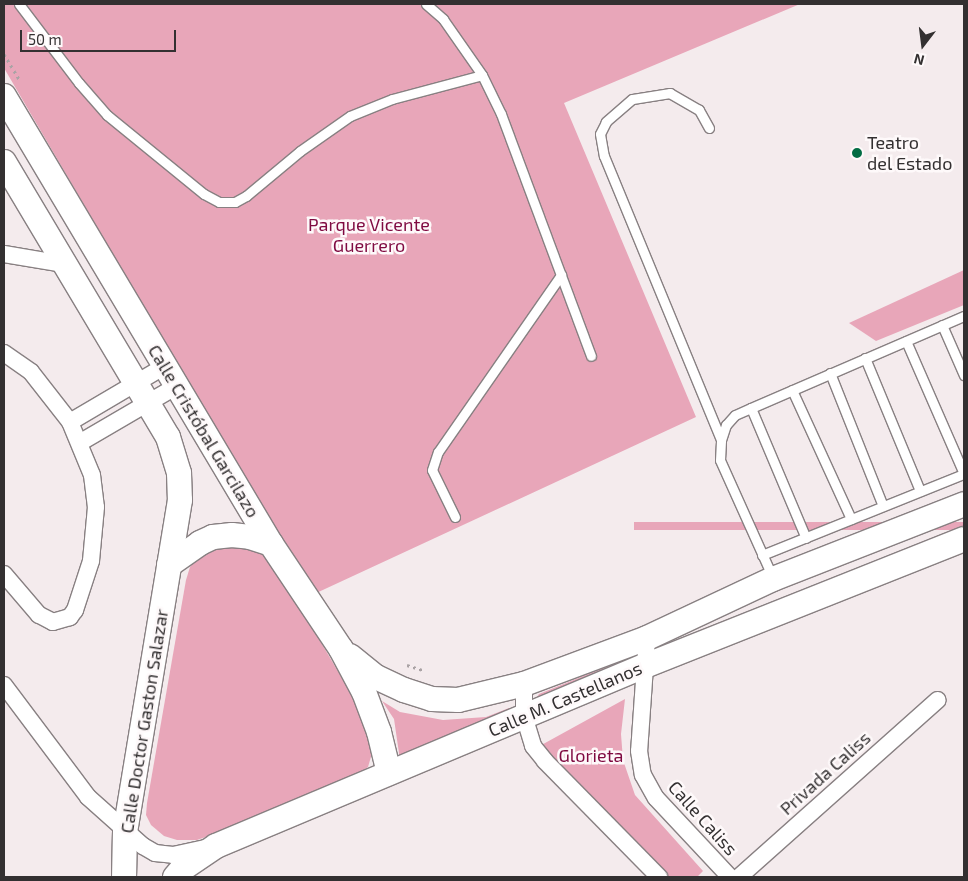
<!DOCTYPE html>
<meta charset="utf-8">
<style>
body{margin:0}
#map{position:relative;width:968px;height:881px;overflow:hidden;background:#f4ebed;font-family:"Exo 2",sans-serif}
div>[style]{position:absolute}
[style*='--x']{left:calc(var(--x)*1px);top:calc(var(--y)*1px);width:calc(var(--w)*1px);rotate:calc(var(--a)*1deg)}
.green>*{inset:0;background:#e8a6b9;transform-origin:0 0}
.path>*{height:3px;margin-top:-1.5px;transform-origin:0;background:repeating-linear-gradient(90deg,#aaa3a5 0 2.5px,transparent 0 6.5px)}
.roads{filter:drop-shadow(1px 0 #888082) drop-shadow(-1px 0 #888082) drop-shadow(0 1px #888082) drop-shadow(0 -1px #888082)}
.lane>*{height:9px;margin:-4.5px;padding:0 4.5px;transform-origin:4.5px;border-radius:4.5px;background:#fff}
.street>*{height:16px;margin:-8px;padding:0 8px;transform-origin:8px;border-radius:8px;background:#fff}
.secondary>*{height:24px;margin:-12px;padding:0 12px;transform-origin:12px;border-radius:12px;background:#fff}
.dots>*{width:14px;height:14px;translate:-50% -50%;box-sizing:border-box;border:2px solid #fef9fa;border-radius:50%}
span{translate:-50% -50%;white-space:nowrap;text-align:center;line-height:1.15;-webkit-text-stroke:5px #fef9fa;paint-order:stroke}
.poi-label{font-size:18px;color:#333031}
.left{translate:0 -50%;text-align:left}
.park-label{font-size:18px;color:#7f0a41}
.street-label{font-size:18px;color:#333031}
.frame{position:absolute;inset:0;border:5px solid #333031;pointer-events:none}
.north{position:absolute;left:898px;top:20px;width:50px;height:50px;-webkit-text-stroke:4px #fef9fa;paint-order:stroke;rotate:195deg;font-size:14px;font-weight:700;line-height:20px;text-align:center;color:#333031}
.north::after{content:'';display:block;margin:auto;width:18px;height:22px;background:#333031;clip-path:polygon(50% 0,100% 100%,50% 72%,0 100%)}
.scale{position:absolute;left:20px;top:30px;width:156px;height:22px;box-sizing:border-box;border:2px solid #333031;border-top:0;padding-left:6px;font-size:15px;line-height:18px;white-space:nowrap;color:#333031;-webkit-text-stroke:4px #fef9fa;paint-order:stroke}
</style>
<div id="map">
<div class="green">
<i style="clip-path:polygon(4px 4px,800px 4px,564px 103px,696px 417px,312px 595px,4px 68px)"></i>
<i style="clip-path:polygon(964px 270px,964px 305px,876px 341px,849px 323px)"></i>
<i style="left:964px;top:522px;width:8px;height:330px;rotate:90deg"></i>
<i style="clip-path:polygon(227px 542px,259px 549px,274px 562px,367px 721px,373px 750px,368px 767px,360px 773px,226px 830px,197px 840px,177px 840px,164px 836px,151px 825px,146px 815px,147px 803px,186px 580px,190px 567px,200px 554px)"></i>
<i style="clip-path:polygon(640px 653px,640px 662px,531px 706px,539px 694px)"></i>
<i style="clip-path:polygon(625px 699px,621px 734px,623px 760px,635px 795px,703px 871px,697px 877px,669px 877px,595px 803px,536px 748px)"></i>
<i style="clip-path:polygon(382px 701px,400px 712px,443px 720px,486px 717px,509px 708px,511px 713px,400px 760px,394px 719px)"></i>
</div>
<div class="path">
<i style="--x:4;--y:54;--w:29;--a:59"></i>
<i style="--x:407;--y:665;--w:16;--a:18"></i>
</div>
<div class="roads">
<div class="lane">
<i style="--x:19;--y:4;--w:99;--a:52.8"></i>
<i style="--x:79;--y:83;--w:43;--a:48.8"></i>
<i style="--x:107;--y:115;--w:125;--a:39.2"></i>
<i style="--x:204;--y:194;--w:17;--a:28"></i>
<i style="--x:219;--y:202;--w:16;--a:0"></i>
<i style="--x:235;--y:202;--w:13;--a:-29"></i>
<i style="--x:246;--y:196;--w:70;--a:-39.8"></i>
<i style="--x:300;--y:151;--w:61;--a:-35"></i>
<i style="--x:350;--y:116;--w:45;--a:-22"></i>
<i style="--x:392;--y:99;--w:93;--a:-14.9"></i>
<i style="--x:482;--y:75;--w:43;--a:64"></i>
<i style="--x:501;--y:114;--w:258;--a:69.6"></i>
<i style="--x:426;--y:4;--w:23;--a:41"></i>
<i style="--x:443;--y:19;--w:68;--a:55.1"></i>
<i style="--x:709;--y:128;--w:21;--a:-119"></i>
<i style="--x:699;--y:110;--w:34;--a:-150"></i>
<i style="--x:670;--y:93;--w:38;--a:171"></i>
<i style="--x:632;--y:99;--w:35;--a:139"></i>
<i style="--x:606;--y:122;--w:13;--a:117"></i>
<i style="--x:600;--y:134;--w:22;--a:80"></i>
<i style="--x:604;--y:156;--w:307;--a:67.6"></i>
<i style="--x:942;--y:325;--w:55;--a:66.3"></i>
<i style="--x:906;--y:341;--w:145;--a:66.4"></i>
<i style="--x:865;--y:358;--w:144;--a:67.5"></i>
<i style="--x:830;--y:373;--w:143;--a:68.3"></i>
<i style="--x:792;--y:390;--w:142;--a:65.4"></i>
<i style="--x:751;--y:408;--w:141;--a:67.1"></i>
<i style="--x:455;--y:517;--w:52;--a:-116.1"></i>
<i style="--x:432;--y:470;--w:19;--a:-72"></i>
<i style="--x:438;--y:452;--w:216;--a:-55.2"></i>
<i style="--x:762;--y:555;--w:218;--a:-21.9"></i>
<i style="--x:773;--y:578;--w:129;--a:-114.2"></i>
<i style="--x:720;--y:460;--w:20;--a:-87"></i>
<i style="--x:721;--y:440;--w:16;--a:-72"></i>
<i style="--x:726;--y:425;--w:13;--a:-48"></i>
<i style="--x:735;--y:415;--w:17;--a:-24"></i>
<i style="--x:751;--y:408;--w:232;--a:-23.4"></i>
</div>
<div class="street">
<i style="--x:4;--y:254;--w:61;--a:9.5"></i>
<i style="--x:4;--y:353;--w:33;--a:35"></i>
<i style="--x:31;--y:372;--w:63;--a:52"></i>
<i style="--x:70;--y:422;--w:57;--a:67.5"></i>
<i style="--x:92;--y:475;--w:32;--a:83"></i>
<i style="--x:96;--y:507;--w:54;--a:95.3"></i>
<i style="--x:91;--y:561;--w:52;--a:108.1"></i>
<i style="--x:75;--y:610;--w:9;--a:126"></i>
<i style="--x:70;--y:617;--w:18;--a:164"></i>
<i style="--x:53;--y:622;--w:16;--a:-153"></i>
<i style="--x:39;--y:615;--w:54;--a:-130.5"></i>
<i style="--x:70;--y:422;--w:110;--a:-30.5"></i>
<i style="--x:81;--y:442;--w:111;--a:-30.3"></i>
<i style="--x:647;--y:638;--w:113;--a:94"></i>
<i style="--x:639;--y:751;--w:24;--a:81"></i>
<i style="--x:643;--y:775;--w:26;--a:61"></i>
<i style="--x:656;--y:798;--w:108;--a:46.9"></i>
<i style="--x:524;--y:684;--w:32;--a:90"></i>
<i style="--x:524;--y:716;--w:31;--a:73"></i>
<i style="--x:533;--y:746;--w:19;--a:51"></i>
<i style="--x:545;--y:761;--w:163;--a:45.5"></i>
<i style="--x:4;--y:685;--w:140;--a:53.1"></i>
<i style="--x:88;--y:797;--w:74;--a:41.7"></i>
<i style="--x:143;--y:846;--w:14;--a:30"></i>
<i style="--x:155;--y:853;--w:18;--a:6"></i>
<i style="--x:173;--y:855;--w:34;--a:-12"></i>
<i style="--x:739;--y:877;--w:266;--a:-41.7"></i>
</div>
<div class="secondary">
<i style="--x:4;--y:96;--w:522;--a:59.21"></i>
<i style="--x:271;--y:544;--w:126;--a:56.3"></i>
<i style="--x:341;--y:649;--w:49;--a:61.9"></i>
<i style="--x:364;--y:692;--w:43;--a:69.4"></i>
<i style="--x:379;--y:732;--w:42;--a:76.3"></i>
<i style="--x:4;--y:162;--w:320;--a:59.2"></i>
<i style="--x:168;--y:437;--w:38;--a:73"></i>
<i style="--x:179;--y:473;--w:27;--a:88"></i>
<i style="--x:180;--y:500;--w:336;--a:99.4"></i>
<i style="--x:125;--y:831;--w:46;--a:91.2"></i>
<i style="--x:169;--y:565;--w:38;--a:-35"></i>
<i style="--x:200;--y:543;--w:14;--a:-25"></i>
<i style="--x:213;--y:537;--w:19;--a:-6"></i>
<i style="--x:232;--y:535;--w:18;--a:6"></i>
<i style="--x:250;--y:537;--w:22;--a:18"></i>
<i style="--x:350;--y:656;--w:33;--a:39"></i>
<i style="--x:376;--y:677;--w:31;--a:25"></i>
<i style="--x:404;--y:690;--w:29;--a:18"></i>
<i style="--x:432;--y:699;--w:26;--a:2"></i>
<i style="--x:458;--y:700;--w:68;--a:-13.6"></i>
<i style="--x:524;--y:684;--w:131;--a:-20.5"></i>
<i style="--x:647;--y:638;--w:139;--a:-25.1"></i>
<i style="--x:773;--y:579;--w:205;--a:-21.4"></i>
<i style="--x:175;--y:877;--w:11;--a:-49"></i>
<i style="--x:182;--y:869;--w:41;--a:-34.1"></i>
<i style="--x:216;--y:846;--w:465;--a:-22.8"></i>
<i style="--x:645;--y:666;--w:343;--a:-21.7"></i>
</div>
</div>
<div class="dots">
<i style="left:857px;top:153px;background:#026c43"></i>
</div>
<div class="poi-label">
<span class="left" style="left:867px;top:153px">Teatro<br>del Estado</span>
</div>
<div class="park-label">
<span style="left:369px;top:235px">Parque Vicente<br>Guerrero</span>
<span style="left:591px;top:755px">Glorieta</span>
</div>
<div class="street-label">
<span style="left:204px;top:431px;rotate:59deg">Calle Cristóbal Garcilazo</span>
<span style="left:565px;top:699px;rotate:-23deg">Calle M. Castellanos</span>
<span style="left:144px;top:721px;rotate:-81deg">Calle Doctor Gaston Salazar</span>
<span style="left:825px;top:773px;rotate:-42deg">Privada Caliss</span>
<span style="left:703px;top:818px;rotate:48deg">Calle Caliss</span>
</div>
<div class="frame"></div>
<div class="north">N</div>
<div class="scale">50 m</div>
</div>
